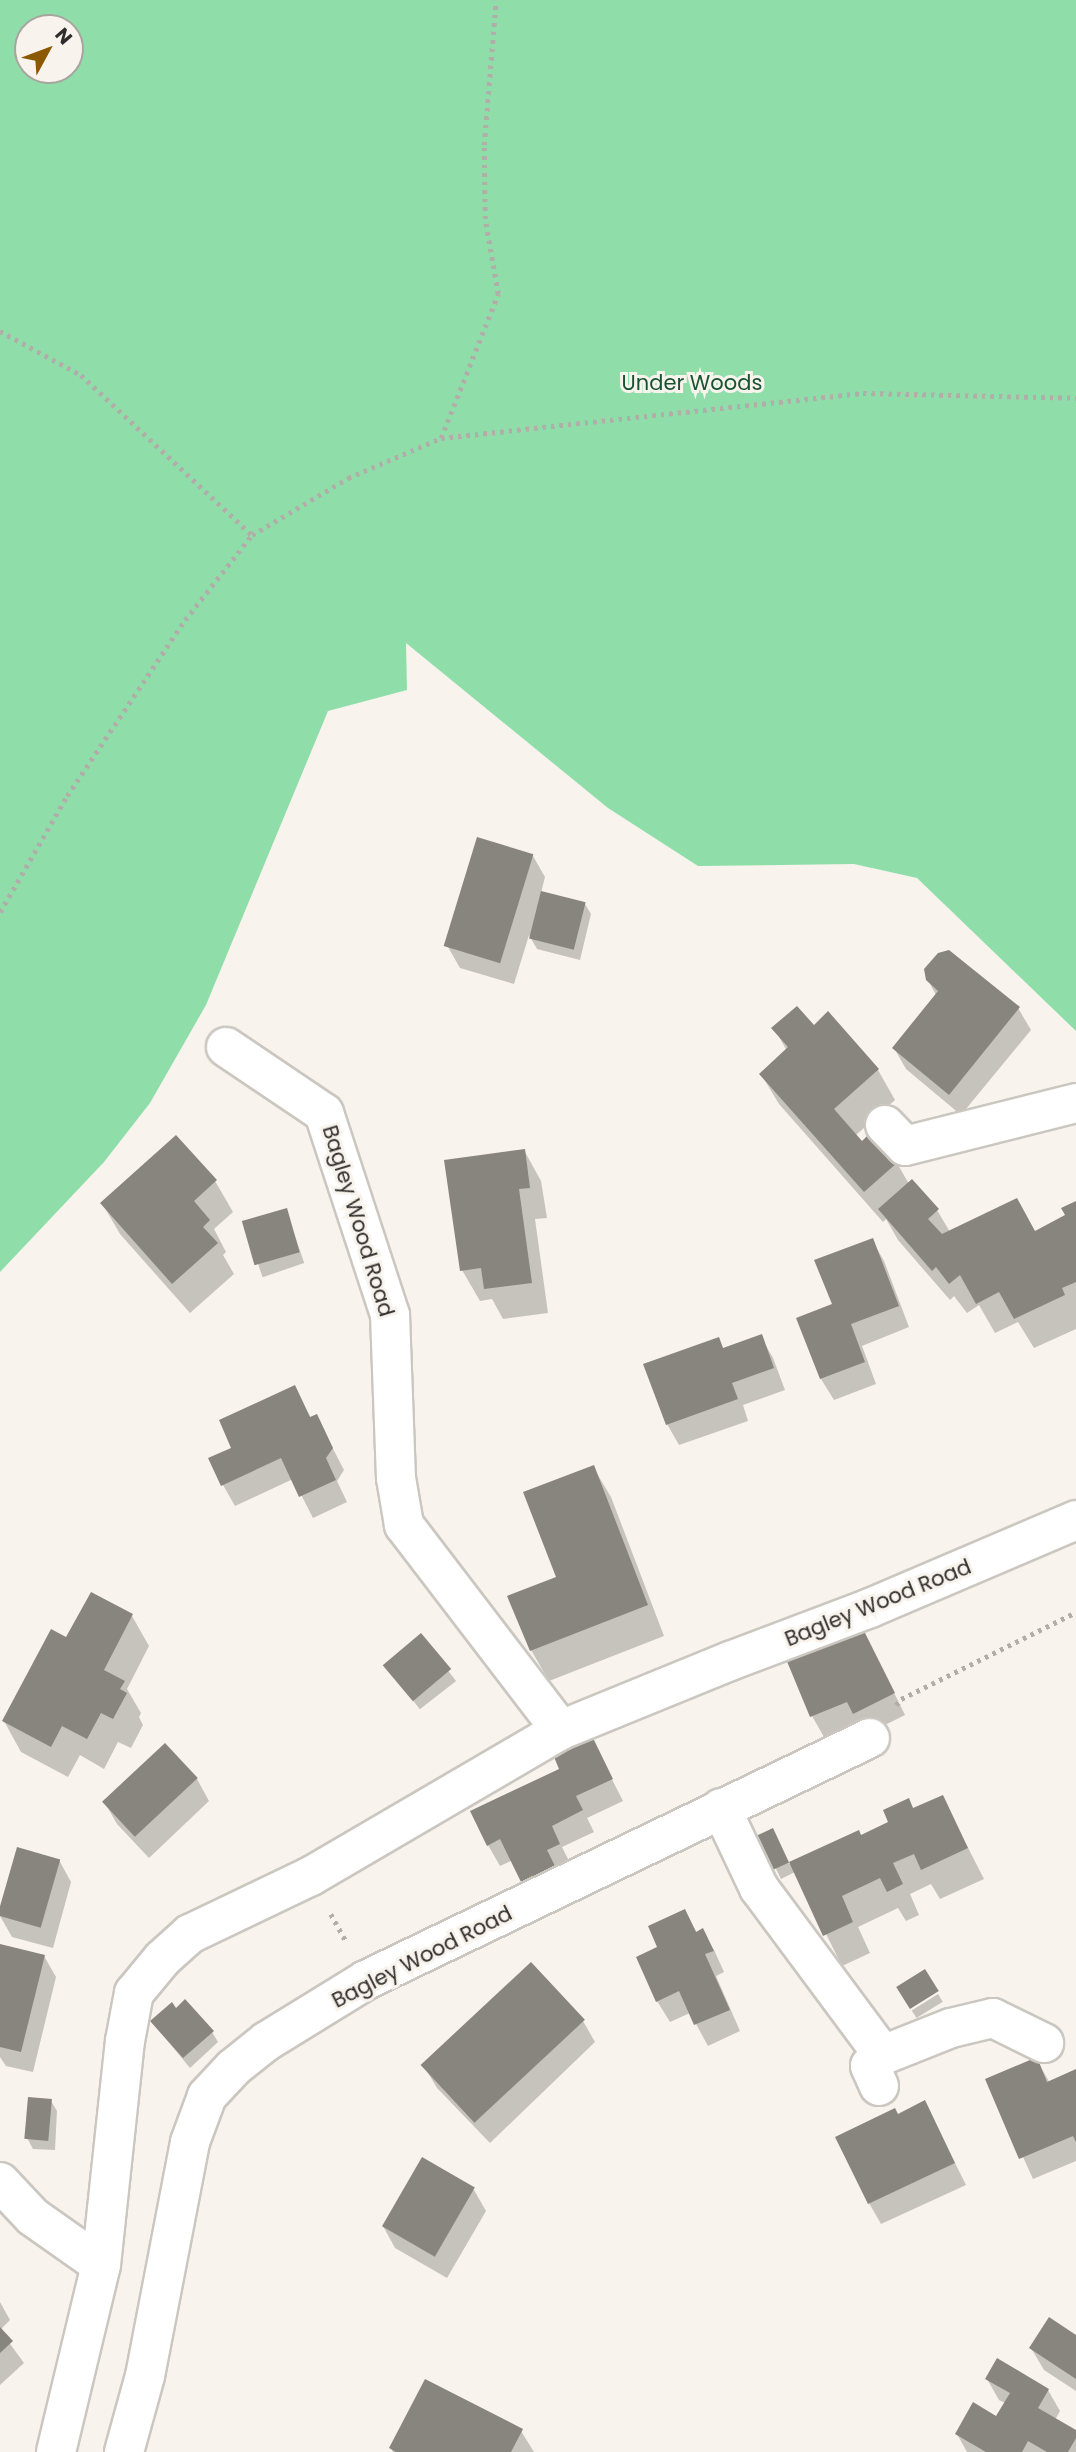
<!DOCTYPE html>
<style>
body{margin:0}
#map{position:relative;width:1076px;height:2452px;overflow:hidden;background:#f8f3ec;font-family:Poppins,sans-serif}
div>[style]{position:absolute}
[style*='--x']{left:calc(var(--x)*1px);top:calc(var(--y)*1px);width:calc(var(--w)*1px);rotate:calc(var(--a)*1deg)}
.green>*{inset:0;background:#8fdeaa}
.shadow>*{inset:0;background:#0003;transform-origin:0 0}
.building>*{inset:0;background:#88847e;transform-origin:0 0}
.path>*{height:4.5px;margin-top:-2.25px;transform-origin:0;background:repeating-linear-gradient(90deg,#b1ada8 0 3.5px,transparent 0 8.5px)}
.roads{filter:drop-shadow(2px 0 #cbc7c0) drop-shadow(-2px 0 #cbc7c0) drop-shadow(0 2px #cbc7c0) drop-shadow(0 -2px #cbc7c0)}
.minor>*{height:38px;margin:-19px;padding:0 19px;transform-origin:19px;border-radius:19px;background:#fff}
span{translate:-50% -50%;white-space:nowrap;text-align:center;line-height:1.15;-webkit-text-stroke:6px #f8f3ec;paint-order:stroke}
.park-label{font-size:21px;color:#185432}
.street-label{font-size:21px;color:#302e2c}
.north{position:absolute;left:14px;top:14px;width:70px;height:70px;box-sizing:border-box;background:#f8f3ec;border:2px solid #a8a49f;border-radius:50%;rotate:49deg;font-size:19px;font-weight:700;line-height:28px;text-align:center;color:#302e2c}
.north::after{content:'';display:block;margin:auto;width:24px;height:32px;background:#8a5902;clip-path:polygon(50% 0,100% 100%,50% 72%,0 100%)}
</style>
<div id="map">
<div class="green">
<i style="clip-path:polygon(evenodd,0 0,1076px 0,1076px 1031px,917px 878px,854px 864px,698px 866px,608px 808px,406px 643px,407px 690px,328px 711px,206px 1005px,150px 1103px,104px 1162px,0 1272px,0 0,70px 28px,70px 70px,28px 70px,28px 28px,70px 28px)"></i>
</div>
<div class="shadow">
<i style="clip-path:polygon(533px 856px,545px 877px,541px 893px,585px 904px,591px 914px,580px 960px,537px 949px,529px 935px,514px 984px,460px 968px,448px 947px)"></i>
<i style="clip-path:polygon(928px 980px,1018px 1008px,1031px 1030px,961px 1115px,906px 1069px,894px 1048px,936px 995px)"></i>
<i style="clip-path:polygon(814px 1027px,878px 1070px,895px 1100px,855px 1136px,862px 1143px,871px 1135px,897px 1163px,909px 1184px,937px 1210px,950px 1232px,1035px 1233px,1067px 1216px,1076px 1203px,1076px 1329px,1034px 1348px,1018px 1322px,995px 1333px,979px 1305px,967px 1313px,954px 1296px,950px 1300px,898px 1240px,886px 1219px,883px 1222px,779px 1104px,761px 1074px,787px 1051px,774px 1028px)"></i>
<i style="clip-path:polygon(524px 1150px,541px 1181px,547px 1218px,535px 1219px,548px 1313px,503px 1319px,492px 1299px,480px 1301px,462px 1270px)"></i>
<i style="clip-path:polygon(215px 1181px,233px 1212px,214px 1229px,226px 1252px,223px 1255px,234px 1274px,190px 1313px,120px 1234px,102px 1203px)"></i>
<i style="left:286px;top:1210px;width:56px;height:44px;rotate:71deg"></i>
<i style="clip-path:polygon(872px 1240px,884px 1261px,909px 1327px,862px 1346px,876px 1384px,834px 1400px,821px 1379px,799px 1319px,834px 1305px)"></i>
<i style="clip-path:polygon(761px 1337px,773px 1358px,785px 1390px,743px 1405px,748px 1421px,679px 1445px,667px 1424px,718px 1339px,724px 1350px)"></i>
<i style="clip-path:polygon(294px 1387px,311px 1418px,316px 1416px,344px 1470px,337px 1481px,347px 1502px,313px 1518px,293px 1479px,235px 1506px,223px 1485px,234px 1449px)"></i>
<i style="clip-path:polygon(593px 1467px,611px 1497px,664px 1636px,549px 1681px,531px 1650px,559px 1578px)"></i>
<i style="clip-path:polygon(132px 1616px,149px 1646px,127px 1689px,141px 1713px,139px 1717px,143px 1725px,131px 1748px,118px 1742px,104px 1769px,80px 1755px,68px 1777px,21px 1752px,4px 1721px,67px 1639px)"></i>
<i style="left:421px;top:1636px;width:57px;height:46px;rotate:52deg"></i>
<i style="clip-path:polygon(875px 1654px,905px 1715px,867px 1734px,860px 1722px,824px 1737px,812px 1716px)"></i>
<i style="clip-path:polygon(592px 1740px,623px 1801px,587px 1818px,594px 1832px,562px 1847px,571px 1865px,535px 1902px,513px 1860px,500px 1866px,488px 1845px)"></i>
<i style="clip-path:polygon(164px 1746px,197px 1779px,209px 1801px,149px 1858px,117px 1824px,105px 1803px)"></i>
<i style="clip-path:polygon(942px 1797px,984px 1879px,940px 1899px,931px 1884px,910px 1894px,919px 1915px,906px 1921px,898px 1908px,858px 1927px,870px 1953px,842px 1966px,795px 1872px,781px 1879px,760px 1836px,778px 1841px,789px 1864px,858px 1832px,861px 1837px)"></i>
<i style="clip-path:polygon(19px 1849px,59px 1860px,71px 1882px,53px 1948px,12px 1937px,0 1916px)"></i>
<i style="clip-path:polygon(685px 1911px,697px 1933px,703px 1931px,715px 1952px,724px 1972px,716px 1976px,740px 2031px,708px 2046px,690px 2013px,670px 2022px,657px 2001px,660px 1948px)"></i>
<i style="clip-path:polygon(0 1945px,44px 1956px,56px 1977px,33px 2072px,6px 2066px,0 2057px)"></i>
<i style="left:938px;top:1994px;width:9px;height:31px;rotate:58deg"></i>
<i style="clip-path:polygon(176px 2010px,212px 2032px,218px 2042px,190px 2068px,152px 2022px)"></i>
<i style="clip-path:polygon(583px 2021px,595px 2042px,490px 2143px,437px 2088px,424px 2066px)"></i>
<i style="clip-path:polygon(1036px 2059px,1050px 2083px,1076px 2071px,1076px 2161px,1033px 2179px,988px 2080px)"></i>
<i style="clip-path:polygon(51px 2101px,57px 2111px,55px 2150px,33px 2149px,27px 2138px)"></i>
<i style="clip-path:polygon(925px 2103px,966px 2185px,881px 2224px,869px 2203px,898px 2116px)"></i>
<i style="clip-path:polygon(474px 2190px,486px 2211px,447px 2278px,395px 2248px,383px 2226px)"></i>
<i style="clip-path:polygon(0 2302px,10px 2320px,0 2330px,24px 2363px,0 2385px)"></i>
<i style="clip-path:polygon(1076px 2335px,1076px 2391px,1044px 2370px,1031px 2348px)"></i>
<i style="clip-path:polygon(987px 2379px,1048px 2390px,1060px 2411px,1055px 2420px,1076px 2432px,1076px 2452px,967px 2452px,957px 2434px,997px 2418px,1005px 2403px,999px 2400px)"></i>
<i style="clip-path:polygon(521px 2431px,534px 2452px,393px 2452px,391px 2448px)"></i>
</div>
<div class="building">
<i style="left:477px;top:837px;width:59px;height:114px;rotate:17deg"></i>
<i style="left:541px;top:891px;width:46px;height:49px;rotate:14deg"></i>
<i style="clip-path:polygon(949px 950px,1020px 1007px,949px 1095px,892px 1048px,938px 991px,926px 980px,924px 969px,938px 953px)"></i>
<i style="clip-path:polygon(797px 1006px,814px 1025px,828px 1011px,879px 1069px,834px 1109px,862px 1141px,871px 1132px,898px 1162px,864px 1192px,759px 1074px,788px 1047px,771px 1028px)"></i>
<i style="clip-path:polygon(176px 1135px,217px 1180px,194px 1201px,210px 1220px,203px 1227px,218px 1243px,172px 1284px,100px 1203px)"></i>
<i style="clip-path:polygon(525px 1149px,530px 1188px,519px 1189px,532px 1283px,484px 1289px,481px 1268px,460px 1271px,444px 1160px)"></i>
<i style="clip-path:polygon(912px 1179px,939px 1209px,928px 1219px,942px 1234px,1017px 1198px,1035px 1231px,1065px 1215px,1061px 1208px,1076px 1201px,1076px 1282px,1062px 1288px,1065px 1295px,1014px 1319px,999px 1292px,976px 1304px,960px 1275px,949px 1284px,936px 1267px,932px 1271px,878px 1209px)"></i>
<i style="left:287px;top:1208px;width:46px;height:47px;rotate:74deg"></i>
<i style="clip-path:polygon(873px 1238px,899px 1306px,851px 1324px,865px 1362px,820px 1379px,796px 1318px,832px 1304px,814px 1260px)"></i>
<i style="clip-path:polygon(762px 1334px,774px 1368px,732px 1383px,738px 1399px,666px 1425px,643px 1364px,719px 1337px,723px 1348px)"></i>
<i style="clip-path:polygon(295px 1385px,310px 1417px,317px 1414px,333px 1448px,326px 1458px,336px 1480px,299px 1497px,281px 1458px,221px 1486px,208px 1458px,231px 1448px,219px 1420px)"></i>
<i style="clip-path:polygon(594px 1465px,648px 1605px,530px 1651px,507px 1596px,556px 1577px,523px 1492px)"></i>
<i style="clip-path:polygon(91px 1592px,133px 1614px,104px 1670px,125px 1681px,120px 1689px,127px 1693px,113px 1719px,101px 1713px,87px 1739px,62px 1726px,51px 1747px,2px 1721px,51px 1629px,66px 1637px)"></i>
<i style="clip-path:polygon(864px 1631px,895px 1693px,853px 1714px,847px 1702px,810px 1717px,786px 1659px)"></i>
<i style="left:421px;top:1633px;width:47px;height:50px;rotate:50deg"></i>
<i style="clip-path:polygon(593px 1738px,613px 1779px,576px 1796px,583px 1810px,552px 1826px,560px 1844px,547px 1850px,555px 1866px,521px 1882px,500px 1839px,487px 1846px,470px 1811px,559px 1769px,554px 1757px)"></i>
<i style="left:165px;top:1743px;width:48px;height:86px;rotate:47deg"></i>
<i style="clip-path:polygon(943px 1795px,968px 1848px,921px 1870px,914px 1854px,893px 1863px,903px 1884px,887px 1892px,880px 1878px,842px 1896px,853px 1922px,823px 1936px,789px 1862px,859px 1830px,861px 1835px,888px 1822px,883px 1810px,909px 1798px,913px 1808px)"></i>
<i style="left:773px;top:1828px;width:38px;height:17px;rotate:65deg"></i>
<i style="left:17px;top:1847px;width:45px;height:71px;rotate:16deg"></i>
<i style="clip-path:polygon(685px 1909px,696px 1932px,703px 1928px,714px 1951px,705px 1954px,730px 2010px,694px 2025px,679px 1991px,656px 2002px,636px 1957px,657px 1947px,648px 1926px)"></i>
<i style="clip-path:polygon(0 1944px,45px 1955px,21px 2052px,0 2047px)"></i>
<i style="left:531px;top:1962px;width:79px;height:151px;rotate:47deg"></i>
<i style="left:925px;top:1969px;width:26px;height:34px;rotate:58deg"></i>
<i style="clip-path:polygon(185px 1999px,214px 2031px,183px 2058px,150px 2021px,172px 2002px,176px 2008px)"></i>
<i style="clip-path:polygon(1037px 2057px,1047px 2082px,1076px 2069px,1076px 2142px,1073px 2136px,1019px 2159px,985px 2079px)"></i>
<i style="left:28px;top:2097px;width:24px;height:42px;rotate:5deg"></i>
<i style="clip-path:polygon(925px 2100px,955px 2163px,868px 2204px,835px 2137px,895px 2108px,898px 2114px)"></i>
<i style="left:422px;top:2157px;width:61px;height:80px;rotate:30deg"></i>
<i style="clip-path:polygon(1049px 2317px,1076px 2335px,1076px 2379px,1029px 2348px)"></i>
<i style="clip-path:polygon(0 2327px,13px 2341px,0 2353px)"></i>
<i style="clip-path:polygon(997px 2358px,1049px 2389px,1038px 2408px,1076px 2430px,1076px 2438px,1068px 2452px,1047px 2452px,1028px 2441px,1022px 2452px,986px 2452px,955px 2434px,973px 2402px,996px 2416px,1010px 2393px,985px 2379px)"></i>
<i style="clip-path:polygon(425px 2379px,523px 2429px,511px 2452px,396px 2452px,389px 2448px)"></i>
</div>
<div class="path">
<i style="--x:0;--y:331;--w:92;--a:28.5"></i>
<i style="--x:81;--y:375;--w:234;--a:43.1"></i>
<i style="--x:252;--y:535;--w:112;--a:-30.7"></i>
<i style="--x:348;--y:478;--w:101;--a:-23.3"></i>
<i style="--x:441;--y:438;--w:424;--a:-6.1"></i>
<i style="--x:863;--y:393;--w:213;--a:1.3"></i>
<i style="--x:441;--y:438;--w:155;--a:-68.4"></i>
<i style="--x:498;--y:294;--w:76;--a:-99.8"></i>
<i style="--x:485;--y:219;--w:74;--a:-90.8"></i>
<i style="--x:484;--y:145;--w:145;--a:-85.3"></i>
<i style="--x:0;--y:912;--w:134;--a:-60"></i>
<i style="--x:67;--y:796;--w:212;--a:-56.2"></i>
<i style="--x:185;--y:620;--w:108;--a:-51.8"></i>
<i style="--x:896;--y:1705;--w:8;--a:-50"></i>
<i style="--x:901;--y:1699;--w:195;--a:-26.4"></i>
<i style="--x:331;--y:1914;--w:33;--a:61"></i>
</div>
<div class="roads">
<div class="minor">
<i style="--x:226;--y:1047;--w:118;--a:34"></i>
<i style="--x:324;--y:1113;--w:213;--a:71.9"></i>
<i style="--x:390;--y:1315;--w:163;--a:87.9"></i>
<i style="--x:396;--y:1478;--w:48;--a:80.3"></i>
<i style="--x:404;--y:1525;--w:258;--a:52.6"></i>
<i style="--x:885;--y:1125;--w:29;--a:46"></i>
<i style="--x:905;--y:1146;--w:176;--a:-14.1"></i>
<i style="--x:721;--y:1808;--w:89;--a:64.6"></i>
<i style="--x:759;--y:1888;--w:208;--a:53.4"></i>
<i style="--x:879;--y:2086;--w:22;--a:-114"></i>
<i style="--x:870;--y:2066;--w:17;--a:-40"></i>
<i style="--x:883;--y:2055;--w:73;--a:-21.7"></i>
<i style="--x:951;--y:2028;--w:43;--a:-13.4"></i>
<i style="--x:993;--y:2018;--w:57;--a:26.1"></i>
<i style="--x:0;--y:2182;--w:48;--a:46.7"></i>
<i style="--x:33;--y:2217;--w:83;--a:35.2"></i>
<i style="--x:56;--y:2452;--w:192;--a:-76.5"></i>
<i style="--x:101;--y:2265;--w:225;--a:-83.9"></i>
<i style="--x:125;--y:2041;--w:49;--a:-79.4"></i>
<i style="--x:134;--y:1993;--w:44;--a:-50.5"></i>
<i style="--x:162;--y:1959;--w:38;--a:-42"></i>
<i style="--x:190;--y:1934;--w:134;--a:-25.6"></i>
<i style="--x:311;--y:1876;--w:290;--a:-30.3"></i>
<i style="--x:561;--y:1730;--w:183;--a:-22.2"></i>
<i style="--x:730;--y:1661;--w:150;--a:-20.7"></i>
<i style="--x:870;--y:1608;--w:224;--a:-23.1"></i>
<i style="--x:124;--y:2452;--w:79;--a:-74.6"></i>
<i style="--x:145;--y:2376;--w:238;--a:-79.1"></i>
<i style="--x:190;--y:2142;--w:49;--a:-69.7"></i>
<i style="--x:207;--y:2096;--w:38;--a:-47"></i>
<i style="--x:233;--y:2068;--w:43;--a:-38.5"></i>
<i style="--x:267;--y:2041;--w:116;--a:-31.6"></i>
<i style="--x:366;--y:1980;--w:559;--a:-25.65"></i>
</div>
</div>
<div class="park-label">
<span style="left:692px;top:383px">Under Woods</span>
</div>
<div class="street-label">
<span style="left:358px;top:1221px;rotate:73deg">Bagley Wood Road</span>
<span style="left:878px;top:1603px;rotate:-22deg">Bagley Wood Road</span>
<span style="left:422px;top:1957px;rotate:-27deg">Bagley Wood Road</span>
</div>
<div class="north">N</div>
</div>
